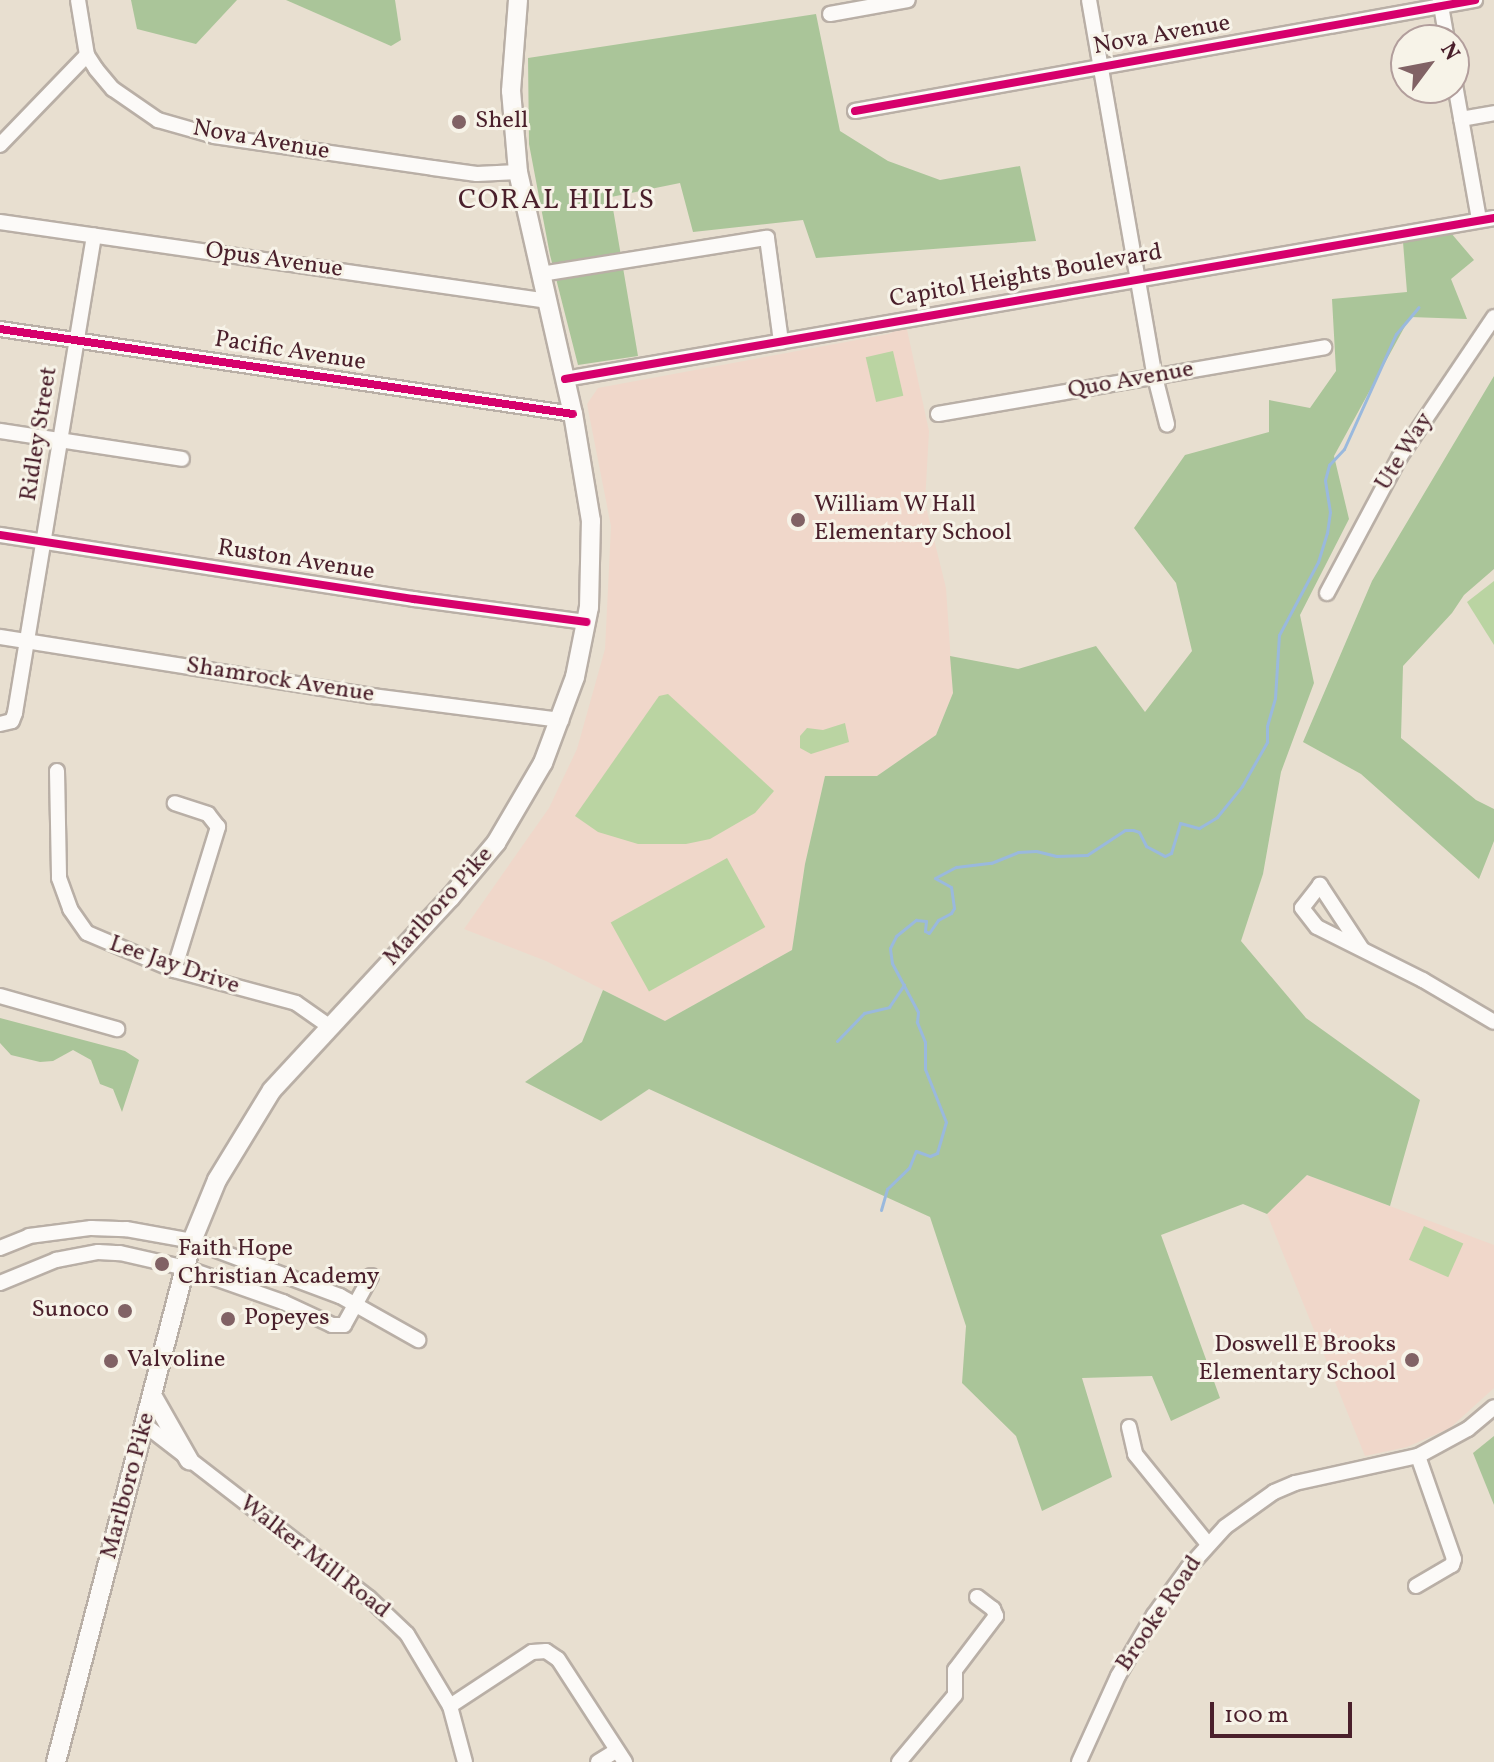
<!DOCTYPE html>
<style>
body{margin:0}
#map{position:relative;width:1494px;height:1762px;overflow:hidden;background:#e8dfd0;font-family:Vollkorn,serif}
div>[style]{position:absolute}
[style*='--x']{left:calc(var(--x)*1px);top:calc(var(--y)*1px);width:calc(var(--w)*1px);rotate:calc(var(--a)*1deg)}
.built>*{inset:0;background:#f0d7ca}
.green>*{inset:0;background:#bad4a2;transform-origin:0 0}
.forest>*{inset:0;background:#aac599}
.stream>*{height:3px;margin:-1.5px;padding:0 1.5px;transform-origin:1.5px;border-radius:1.5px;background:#9ab9dd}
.roads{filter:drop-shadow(2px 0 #b9afa6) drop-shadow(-2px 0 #b9afa6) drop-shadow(0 2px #b9afa6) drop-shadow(0 -2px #b9afa6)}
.minor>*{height:14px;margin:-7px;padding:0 7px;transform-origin:7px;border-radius:7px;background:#fcfaf8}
.major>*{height:18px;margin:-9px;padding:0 9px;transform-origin:9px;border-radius:9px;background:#fcfaf8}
.cycleway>*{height:8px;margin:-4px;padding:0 4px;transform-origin:4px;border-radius:4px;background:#d6006c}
.dots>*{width:22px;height:22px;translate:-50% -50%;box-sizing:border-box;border:4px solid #f7f3e8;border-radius:50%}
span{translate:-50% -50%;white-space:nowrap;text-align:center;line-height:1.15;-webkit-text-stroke:6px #f7f3e8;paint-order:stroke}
.street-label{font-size:24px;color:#4a1f2b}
.poi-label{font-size:24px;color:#4a1f2b}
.left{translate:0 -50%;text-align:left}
.right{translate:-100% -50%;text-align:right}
.quarter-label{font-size:28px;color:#4a1f2b;letter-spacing:2px}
.north{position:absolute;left:1390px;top:24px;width:80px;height:80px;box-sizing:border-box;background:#f7f3e8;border:2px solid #b29e9c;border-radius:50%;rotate:58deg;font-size:22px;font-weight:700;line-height:32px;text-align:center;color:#4a1f2b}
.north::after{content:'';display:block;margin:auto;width:28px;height:36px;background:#816265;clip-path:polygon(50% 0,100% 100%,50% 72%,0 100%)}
.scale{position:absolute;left:1210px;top:1702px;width:142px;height:36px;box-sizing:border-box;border:4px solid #4a1f2b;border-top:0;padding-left:10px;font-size:24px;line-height:28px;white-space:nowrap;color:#4a1f2b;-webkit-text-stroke:6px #f7f3e8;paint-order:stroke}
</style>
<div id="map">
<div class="built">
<i style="clip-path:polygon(906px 325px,929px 431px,925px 503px,946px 588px,953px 693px,936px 735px,877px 776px,825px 776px,805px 864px,792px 950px,665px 1021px,546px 961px,464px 929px,549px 808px,577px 749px,605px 649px,611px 526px,587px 404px,598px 388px,889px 334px)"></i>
<i style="clip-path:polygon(1307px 1175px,1494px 1245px,1494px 1388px,1450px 1428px,1407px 1447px,1365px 1456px,1267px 1214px)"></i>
</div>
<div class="green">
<i style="left:893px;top:351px;width:46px;height:28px;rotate:77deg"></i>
<i style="clip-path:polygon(1494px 581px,1494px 645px,1467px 602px)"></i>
<i style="clip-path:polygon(668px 694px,774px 791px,755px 813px,710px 839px,686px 844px,638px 844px,598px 832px,575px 816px,659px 696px)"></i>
<i style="clip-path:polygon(845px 723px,849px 742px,811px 754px,800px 748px,800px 736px,807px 728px,823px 730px)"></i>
<i style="left:727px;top:858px;width:79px;height:133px;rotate:61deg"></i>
<i style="left:1424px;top:1226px;width:43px;height:37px;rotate:24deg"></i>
</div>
<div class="forest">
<i style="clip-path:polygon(131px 0,237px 0,196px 44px,137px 29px)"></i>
<i style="clip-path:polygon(286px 0,395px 0,401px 40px,391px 46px)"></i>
<i style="clip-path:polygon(816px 14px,840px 131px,888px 161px,940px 180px,1020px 166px,1036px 241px,816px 258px,803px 220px,693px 232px,680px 183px,611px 197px,638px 356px,578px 365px,550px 255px,529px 144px,528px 58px)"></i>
<i style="clip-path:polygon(1451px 233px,1474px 260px,1451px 279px,1467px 319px,1410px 317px,1334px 456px,1349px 519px,1300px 615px,1314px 683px,1281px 772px,1263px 874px,1241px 941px,1306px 1018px,1420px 1100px,1390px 1206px,1307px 1175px,1267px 1214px,1243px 1204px,1161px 1235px,1220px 1398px,1171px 1421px,1152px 1376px,1082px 1378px,1112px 1477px,1042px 1511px,1016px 1436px,962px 1383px,966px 1326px,930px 1217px,649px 1089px,601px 1121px,525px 1082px,582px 1042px,603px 990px,665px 1021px,792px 950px,805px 864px,825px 776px,877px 776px,936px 735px,953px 693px,950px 656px,1018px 669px,1096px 646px,1145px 712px,1192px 651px,1176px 583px,1134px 528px,1185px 455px,1269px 432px,1269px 400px,1310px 408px,1336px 371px,1332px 299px,1407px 292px,1403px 242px)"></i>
<i style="clip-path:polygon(1494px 376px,1494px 569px,1464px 595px,1452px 613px,1403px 666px,1401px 738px,1476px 800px,1494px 809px,1494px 841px,1479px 879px,1361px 774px,1303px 742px,1372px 581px)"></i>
<i style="clip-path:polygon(0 1018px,125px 1051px,139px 1060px,122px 1112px,113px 1089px,100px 1084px,91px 1060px,73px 1050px,53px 1061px,40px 1062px,11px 1055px,0 1043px)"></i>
<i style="clip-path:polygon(1494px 1436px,1494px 1505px,1473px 1453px)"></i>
</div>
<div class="stream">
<i style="--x:837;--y:1041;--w:39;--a:-46"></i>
<i style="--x:864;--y:1013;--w:26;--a:-13"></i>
<i style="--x:889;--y:1007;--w:27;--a:-56"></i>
<i style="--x:881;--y:1210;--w:22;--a:-74"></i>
<i style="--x:887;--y:1189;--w:30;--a:-44"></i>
<i style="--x:909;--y:1168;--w:18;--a:-68"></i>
<i style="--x:916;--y:1151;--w:15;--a:20"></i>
<i style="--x:930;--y:1156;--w:8;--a:-23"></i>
<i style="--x:937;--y:1153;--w:32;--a:-74"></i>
<i style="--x:946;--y:1122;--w:57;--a:-111.6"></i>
<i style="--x:925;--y:1069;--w:27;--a:-90"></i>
<i style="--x:925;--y:1042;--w:22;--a:-112"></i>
<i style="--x:917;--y:1022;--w:10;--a:-84"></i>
<i style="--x:918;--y:1012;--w:55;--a:-118"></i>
<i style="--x:892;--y:963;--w:15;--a:-98"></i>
<i style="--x:890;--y:948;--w:13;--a:-63"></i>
<i style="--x:896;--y:936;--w:26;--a:-39"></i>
<i style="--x:916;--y:920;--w:10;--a:6"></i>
<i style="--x:926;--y:921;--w:10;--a:96"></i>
<i style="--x:925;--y:931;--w:4;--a:27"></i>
<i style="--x:929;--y:933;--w:16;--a:-55"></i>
<i style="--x:938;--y:920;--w:15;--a:-28"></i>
<i style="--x:951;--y:913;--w:6;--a:-59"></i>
<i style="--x:954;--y:908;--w:21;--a:-98"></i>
<i style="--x:951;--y:887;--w:18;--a:-151"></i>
<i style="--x:935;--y:878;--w:24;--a:-28"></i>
<i style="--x:956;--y:867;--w:35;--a:-7"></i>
<i style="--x:991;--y:863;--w:29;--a:-22"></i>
<i style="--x:1018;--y:852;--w:18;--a:-3"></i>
<i style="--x:1036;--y:851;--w:21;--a:14"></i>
<i style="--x:1056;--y:856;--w:31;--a:-2"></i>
<i style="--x:1087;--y:855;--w:45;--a:-33.3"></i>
<i style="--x:1125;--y:830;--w:8;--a:0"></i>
<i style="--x:1133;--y:830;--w:6;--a:18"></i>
<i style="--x:1139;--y:832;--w:16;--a:63"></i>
<i style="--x:1146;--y:846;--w:21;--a:28"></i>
<i style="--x:1165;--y:856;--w:7;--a:-27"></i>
<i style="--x:1171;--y:853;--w:31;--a:-73"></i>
<i style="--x:1180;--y:823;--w:20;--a:15"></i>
<i style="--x:1199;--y:828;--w:21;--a:-31"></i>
<i style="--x:1217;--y:817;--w:40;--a:-51"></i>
<i style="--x:1242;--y:786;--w:51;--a:-60.4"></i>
<i style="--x:1267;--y:742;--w:16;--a:-90"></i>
<i style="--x:1267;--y:726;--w:29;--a:-74"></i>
<i style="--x:1275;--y:698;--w:63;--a:-86.4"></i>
<i style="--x:1279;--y:635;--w:83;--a:-61.9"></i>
<i style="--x:1318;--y:562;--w:30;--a:-73"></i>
<i style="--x:1327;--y:533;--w:21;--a:-82"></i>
<i style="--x:1330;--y:512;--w:32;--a:-99"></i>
<i style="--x:1325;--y:480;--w:16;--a:-75"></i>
<i style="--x:1329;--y:465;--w:22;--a:-47"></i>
<i style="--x:1344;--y:449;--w:126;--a:-65.7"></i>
<i style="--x:1396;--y:334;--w:35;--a:-50"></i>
</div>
<div class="roads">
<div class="minor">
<i style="--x:78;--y:0;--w:56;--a:80.7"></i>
<i style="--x:87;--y:55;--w:17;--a:57"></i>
<i style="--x:96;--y:69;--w:26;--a:50"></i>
<i style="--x:113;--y:89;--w:55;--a:34.6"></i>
<i style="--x:158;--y:120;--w:58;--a:15.9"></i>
<i style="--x:214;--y:136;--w:221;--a:8.3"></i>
<i style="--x:433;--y:168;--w:44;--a:7.8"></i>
<i style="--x:477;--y:174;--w:41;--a:-2.8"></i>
<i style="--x:1089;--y:0;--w:383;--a:80.1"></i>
<i style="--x:1155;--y:377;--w:49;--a:75.7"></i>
<i style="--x:1440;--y:0;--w:41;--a:80.1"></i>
<i style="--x:830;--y:14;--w:79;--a:-10.2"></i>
<i style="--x:1454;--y:79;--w:143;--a:79.9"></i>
<i style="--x:855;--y:111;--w:630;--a:-10.15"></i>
<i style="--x:1461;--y:119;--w:34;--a:-10"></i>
<i style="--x:0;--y:145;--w:125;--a:-46"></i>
<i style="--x:0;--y:222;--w:554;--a:8.2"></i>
<i style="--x:541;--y:274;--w:229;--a:-9.1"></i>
<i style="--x:767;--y:238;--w:105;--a:82.3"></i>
<i style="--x:0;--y:329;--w:579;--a:8.44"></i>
<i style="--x:565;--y:379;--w:943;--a:-9.83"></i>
<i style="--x:938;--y:414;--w:392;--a:-9.8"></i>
<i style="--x:0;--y:431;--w:184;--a:8.7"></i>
<i style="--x:0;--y:535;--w:419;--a:8.8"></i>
<i style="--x:414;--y:599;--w:174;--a:7.6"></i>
<i style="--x:1327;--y:593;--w:153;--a:-61.9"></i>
<i style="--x:1399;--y:458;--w:170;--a:-56"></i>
<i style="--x:0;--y:637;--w:378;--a:9"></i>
<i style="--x:373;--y:696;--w:190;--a:7.3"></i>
<i style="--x:0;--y:724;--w:12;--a:-14"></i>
<i style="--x:12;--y:721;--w:9;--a:-69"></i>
<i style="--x:15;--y:713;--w:484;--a:-80.6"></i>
<i style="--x:57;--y:771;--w:107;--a:88.9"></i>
<i style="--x:59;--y:878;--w:33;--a:70"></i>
<i style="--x:70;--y:909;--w:29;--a:55"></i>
<i style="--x:87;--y:933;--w:95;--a:23"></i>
<i style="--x:174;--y:970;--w:126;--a:15.1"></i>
<i style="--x:296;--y:1003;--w:40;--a:34.9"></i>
<i style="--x:1362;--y:949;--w:77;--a:-123.3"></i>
<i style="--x:1320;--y:885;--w:29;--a:128"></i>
<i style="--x:1302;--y:908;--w:24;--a:52"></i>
<i style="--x:1317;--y:927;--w:119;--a:26.6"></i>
<i style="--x:1423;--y:980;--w:82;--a:30.6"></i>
<i style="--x:174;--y:970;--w:150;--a:-72.9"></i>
<i style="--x:218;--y:827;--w:16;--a:-128"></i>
<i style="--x:208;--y:814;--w:35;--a:-162"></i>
<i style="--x:0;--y:996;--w:122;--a:15.8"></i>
<i style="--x:0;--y:1248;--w:31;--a:-22"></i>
<i style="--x:29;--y:1236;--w:63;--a:-7.4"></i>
<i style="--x:91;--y:1228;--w:35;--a:2"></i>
<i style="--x:126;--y:1229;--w:67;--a:10.3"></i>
<i style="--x:192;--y:1241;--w:158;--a:20.4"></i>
<i style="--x:340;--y:1296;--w:90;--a:29.4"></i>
<i style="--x:0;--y:1283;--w:61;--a:-22.3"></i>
<i style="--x:56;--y:1260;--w:43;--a:-10.8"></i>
<i style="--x:98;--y:1252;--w:22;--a:3"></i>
<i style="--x:120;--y:1253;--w:68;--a:12.8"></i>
<i style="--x:186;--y:1268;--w:103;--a:19.3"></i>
<i style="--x:283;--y:1302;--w:54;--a:25.1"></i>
<i style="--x:332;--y:1325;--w:12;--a:0"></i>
<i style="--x:344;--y:1325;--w:56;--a:-61.1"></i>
<i style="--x:145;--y:1425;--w:283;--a:37.7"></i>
<i style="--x:369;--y:1598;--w:52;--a:43.5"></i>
<i style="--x:407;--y:1634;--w:84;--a:59.2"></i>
<i style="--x:450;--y:1706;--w:58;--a:75"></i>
<i style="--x:1129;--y:1427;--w:28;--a:77"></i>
<i style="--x:1135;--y:1454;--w:116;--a:51"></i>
<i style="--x:1416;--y:1586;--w:42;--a:-30.3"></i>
<i style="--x:1452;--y:1565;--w:6;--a:-72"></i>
<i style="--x:1454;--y:1559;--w:109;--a:-109.3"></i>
<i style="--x:450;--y:1706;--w:98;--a:-33.4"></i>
<i style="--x:532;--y:1652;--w:14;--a:-4"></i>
<i style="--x:546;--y:1651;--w:14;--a:34"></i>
<i style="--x:558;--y:1659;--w:123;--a:57"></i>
<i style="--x:598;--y:1762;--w:22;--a:-32"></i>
<i style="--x:899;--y:1762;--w:87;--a:-50.1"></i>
<i style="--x:955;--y:1695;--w:25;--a:-90"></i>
<i style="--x:955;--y:1670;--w:68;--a:-52.8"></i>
<i style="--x:996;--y:1616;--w:8;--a:-113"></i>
<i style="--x:993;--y:1609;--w:20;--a:-143"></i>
<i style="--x:1079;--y:1762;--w:94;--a:-65.6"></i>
<i style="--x:1118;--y:1676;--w:71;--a:-59.5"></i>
<i style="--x:1154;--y:1615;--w:58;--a:-54.1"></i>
<i style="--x:1188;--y:1568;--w:55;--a:-47.9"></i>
<i style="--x:1225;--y:1527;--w:60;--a:-35.5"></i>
<i style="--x:1274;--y:1492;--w:23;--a:-23"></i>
<i style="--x:1295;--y:1483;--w:126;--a:-12.4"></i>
<i style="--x:1418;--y:1456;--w:57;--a:-28.4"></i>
<i style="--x:1468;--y:1429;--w:34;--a:-40"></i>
</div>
<div class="major">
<i style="--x:153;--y:1397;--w:73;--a:60.3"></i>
<i style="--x:56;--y:1762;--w:538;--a:-75.37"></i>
<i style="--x:192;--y:1241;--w:66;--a:-67.7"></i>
<i style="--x:217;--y:1180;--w:105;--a:-58.6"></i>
<i style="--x:272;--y:1090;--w:262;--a:-47.2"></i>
<i style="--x:450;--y:898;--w:72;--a:-50.1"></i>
<i style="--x:496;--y:843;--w:93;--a:-59.6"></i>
<i style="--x:543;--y:763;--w:92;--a:-69.6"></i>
<i style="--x:575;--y:677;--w:71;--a:-78.7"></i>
<i style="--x:589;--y:607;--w:86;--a:-88.7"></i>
<i style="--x:591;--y:521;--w:109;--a:-99.5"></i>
<i style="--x:573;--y:414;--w:248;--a:-102.8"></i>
<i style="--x:518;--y:172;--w:81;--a:-94.9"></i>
<i style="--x:511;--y:91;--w:91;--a:-85.6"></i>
</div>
</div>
<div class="cycleway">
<i style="--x:855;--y:111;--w:630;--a:-10.15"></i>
<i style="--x:0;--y:329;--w:579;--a:8.44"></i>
<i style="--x:565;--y:379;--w:943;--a:-9.83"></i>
<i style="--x:0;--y:535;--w:419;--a:8.8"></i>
<i style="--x:414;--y:599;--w:174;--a:7.6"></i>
</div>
<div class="dots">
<i style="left:459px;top:122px;background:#816265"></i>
<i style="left:798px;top:520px;background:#816265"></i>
<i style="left:162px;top:1264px;background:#816265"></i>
<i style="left:125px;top:1311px;background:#816265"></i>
<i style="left:228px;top:1319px;background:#816265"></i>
<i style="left:1412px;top:1360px;background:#816265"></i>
<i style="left:111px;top:1361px;background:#816265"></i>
</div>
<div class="street-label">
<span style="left:1162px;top:36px;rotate:-10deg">Nova Avenue</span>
<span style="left:261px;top:141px;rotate:10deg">Nova Avenue</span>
<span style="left:274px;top:261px;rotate:8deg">Opus Avenue</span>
<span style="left:1026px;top:277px;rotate:-10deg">Capitol Heights Boulevard</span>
<span style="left:290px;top:352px;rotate:9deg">Pacific Avenue</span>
<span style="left:1131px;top:381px;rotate:-10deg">Quo Avenue</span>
<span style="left:40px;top:434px;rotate:-81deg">Ridley Street</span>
<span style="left:1405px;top:452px;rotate:-58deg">Ute Way</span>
<span style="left:296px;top:561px;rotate:9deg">Ruston Avenue</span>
<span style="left:280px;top:681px;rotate:9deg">Shamrock Avenue</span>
<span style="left:439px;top:907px;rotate:-48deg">Marlboro Pike</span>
<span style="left:174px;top:966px;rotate:19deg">Lee Jay Drive</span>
<span style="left:129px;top:1486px;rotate:-75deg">Marlboro Pike</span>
<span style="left:314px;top:1558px;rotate:38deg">Walker Mill Road</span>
<span style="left:1160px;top:1614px;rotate:-56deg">Brooke Road</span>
</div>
<div class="poi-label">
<span class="left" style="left:475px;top:122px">Shell</span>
<span class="left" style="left:814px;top:520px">William W Hall<br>Elementary School</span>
<span class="left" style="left:178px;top:1264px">Faith Hope<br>Christian Academy</span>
<span class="right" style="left:109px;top:1311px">Sunoco</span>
<span class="left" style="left:244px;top:1319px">Popeyes</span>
<span class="right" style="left:1396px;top:1360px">Doswell E Brooks<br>Elementary School</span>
<span class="left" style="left:127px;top:1361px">Valvoline</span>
</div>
<div class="quarter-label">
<span style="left:557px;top:201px">CORAL HILLS</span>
</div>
<div class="north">N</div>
<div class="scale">100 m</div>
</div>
